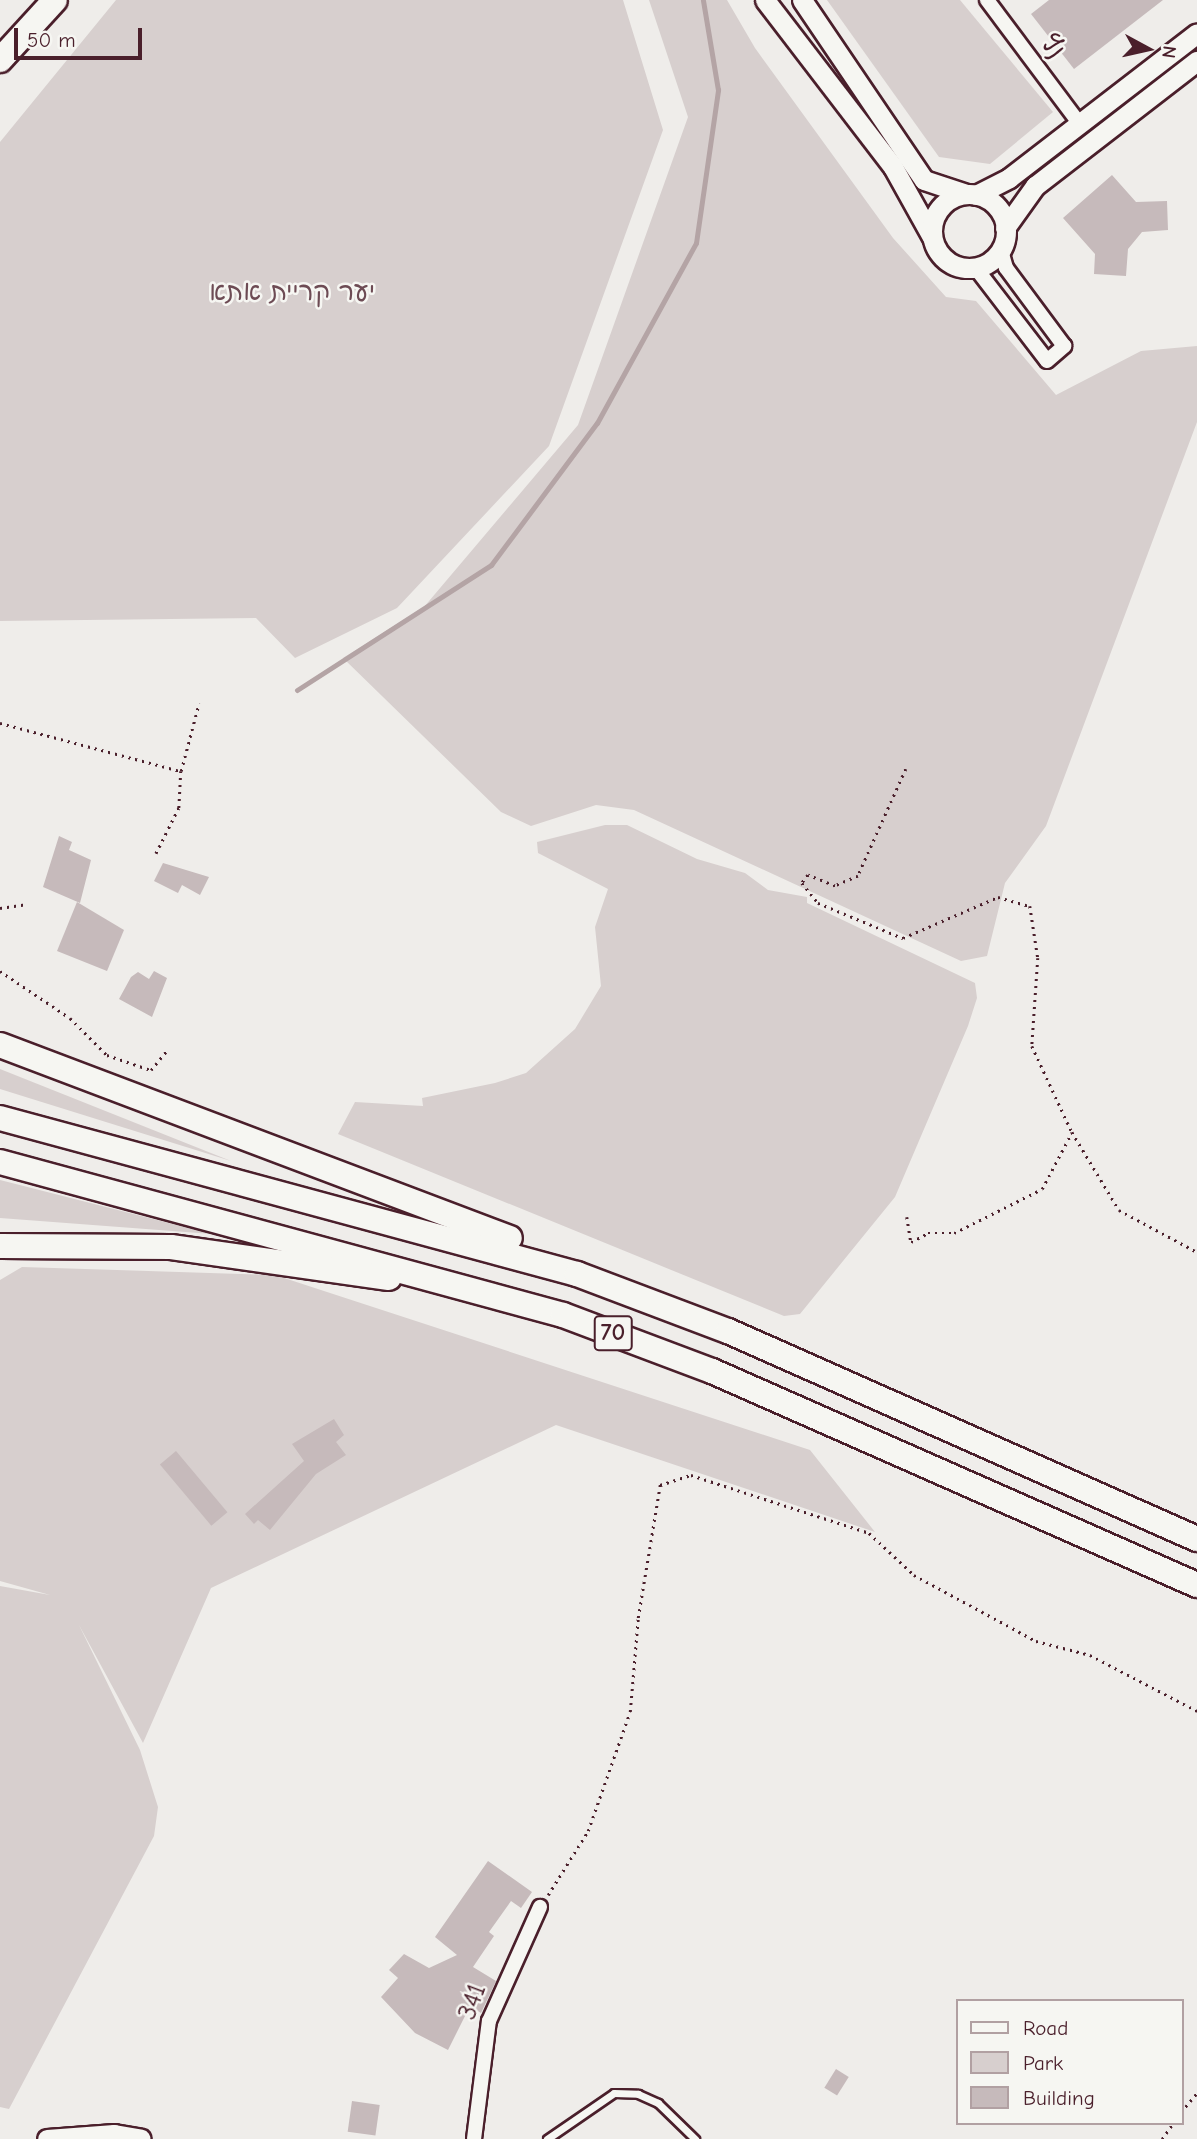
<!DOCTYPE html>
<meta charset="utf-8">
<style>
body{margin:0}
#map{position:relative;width:1197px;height:2139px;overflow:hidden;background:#efedea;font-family:"Comic Neue","Playpen Sans Hebrew",sans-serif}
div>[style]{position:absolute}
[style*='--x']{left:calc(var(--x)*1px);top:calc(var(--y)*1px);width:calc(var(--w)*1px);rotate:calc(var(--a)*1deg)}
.green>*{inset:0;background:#d7cfce}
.stream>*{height:5px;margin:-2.5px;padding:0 2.5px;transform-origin:2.5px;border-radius:2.5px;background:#b4a4a5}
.building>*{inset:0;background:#c6babb;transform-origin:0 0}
.path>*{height:2.5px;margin-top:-1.25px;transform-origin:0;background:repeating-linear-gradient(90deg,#4a1f2b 0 2px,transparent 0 7px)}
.roads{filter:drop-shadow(2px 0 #4a1f2b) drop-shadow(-2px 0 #4a1f2b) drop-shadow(0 2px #4a1f2b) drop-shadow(0 -2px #4a1f2b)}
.lane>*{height:7px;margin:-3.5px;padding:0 3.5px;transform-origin:3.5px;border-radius:3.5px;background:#f6f6f2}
.street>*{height:14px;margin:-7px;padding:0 7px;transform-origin:7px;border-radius:7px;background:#f6f6f2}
.secondary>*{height:19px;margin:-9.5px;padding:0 9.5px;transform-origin:9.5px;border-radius:9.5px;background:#f6f6f2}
.secondary>.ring{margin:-9.5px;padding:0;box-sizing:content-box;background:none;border:19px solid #f6f6f2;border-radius:50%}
.highway>*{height:24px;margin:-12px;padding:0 12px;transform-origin:12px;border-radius:12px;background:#f6f6f2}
span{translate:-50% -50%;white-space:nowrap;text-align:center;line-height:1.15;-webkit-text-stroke:5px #f6f6f2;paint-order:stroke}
.shield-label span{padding:2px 5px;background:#f6f6f2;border:2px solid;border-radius:5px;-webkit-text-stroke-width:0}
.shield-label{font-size:24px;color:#4a1f2b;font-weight:700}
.street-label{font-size:26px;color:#4a1f2b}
.park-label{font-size:26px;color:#6d4b54}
.legend{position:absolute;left:956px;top:1999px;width:228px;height:126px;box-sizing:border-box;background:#f6f6f2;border:2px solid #b1a0a2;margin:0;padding:9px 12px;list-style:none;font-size:21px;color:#4a1f2b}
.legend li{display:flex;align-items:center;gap:14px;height:35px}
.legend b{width:35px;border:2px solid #b1a0a2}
.north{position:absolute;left:1113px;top:14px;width:70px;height:70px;-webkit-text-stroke:5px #f6f6f2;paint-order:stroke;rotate:98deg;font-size:19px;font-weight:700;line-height:28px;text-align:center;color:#4a1f2b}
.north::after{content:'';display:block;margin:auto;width:24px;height:32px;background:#4a1f2b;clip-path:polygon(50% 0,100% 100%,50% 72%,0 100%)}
.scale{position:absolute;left:14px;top:28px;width:128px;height:32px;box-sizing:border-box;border:4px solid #4a1f2b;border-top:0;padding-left:9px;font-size:21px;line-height:24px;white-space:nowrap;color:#4a1f2b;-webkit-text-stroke:5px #f6f6f2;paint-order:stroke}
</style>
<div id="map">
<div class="green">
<i style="clip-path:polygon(116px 0,623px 0,663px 130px,549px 446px,397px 608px,295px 658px,256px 618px,0 621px,0 142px)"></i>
<i style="clip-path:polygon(649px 0,727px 0,755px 48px,893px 238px,946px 297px,976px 301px,1056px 395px,1141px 351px,1197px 346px,1197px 422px,1046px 826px,1005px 883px,987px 956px,961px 961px,634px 810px,596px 805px,531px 826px,501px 812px,343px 658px,424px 607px,578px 425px,688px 117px)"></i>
<i style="clip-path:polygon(827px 0,960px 0,1053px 112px,990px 164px,939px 157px)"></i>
<i style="clip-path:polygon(605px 825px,627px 825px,697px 859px,745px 873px,768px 890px,807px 897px,807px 903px,975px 983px,977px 998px,968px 1026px,895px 1197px,800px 1314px,784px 1316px,338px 1134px,355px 1102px,423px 1106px,422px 1098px,495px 1083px,526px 1073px,575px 1029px,601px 986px,595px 927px,608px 889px,538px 853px,537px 842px)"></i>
<i style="clip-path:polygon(0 1069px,231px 1161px,0 1089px)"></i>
<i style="clip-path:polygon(0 1180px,212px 1234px,0 1218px)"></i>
<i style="clip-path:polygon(22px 1267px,275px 1275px,810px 1450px,875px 1532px,556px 1425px,211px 1588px,143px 1743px,79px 1625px,140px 1750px,158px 1807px,154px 1836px,9px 2109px,0 2107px,0 1586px,50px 1595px,0 1581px,0 1280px)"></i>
</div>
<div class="stream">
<i style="--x:297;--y:690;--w:231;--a:-32.8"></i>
<i style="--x:491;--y:565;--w:177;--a:-53.3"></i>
<i style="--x:597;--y:423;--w:205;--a:-61.2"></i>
<i style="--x:696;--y:243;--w:155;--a:-81.8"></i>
<i style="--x:718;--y:90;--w:91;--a:-99.5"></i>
</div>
<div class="building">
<i style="clip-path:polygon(1049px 0,1163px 0,1074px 69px,1031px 14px)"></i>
<i style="clip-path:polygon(1112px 175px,1136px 202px,1167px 201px,1168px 230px,1142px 232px,1128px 249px,1126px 276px,1094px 274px,1095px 254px,1063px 218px)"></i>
<i style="clip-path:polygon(59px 836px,72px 842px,69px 850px,91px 860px,80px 903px,43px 887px)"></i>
<i style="clip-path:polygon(163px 863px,209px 877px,200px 895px,182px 885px,178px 893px,154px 881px)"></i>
<i style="clip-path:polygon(77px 902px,124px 930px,107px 971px,57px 951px)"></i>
<i style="clip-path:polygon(154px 971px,167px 978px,152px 1017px,119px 999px,131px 977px,138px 972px,149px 979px)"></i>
<i style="clip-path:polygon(334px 1419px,344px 1435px,336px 1442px,346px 1455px,316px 1474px,270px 1530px,258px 1520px,254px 1524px,245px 1514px,304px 1461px,292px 1444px)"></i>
<i style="left:176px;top:1451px;width:80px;height:21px;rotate:50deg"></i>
<i style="clip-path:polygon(488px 1861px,532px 1892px,521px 1908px,511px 1901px,489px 1932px,494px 1936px,473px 1967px,496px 1981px,481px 2013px,470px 2006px,448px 2050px,415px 2033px,381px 1997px,398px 1978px,389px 1970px,404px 1954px,429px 1968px,457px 1955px,435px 1937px)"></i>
<i style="left:836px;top:2069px;width:15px;height:22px;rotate:32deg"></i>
<i style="left:352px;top:2101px;width:28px;height:31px;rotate:8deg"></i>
</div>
<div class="path">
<i style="--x:0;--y:723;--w:187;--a:14.9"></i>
<i style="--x:181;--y:771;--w:37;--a:93"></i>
<i style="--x:179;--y:808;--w:51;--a:116.6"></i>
<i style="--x:906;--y:769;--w:117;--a:114.2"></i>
<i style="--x:858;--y:876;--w:25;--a:157"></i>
<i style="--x:835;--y:886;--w:29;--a:-158"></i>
<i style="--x:808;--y:875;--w:10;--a:127"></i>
<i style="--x:802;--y:883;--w:26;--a:51"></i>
<i style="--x:818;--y:903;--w:92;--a:22.4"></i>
<i style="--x:903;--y:938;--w:103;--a:-23.3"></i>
<i style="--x:998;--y:897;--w:33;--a:16"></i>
<i style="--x:1030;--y:906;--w:53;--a:81.3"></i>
<i style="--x:1038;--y:958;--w:88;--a:93.9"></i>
<i style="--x:1032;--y:1046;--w:95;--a:65.1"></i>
<i style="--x:181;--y:771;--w:70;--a:-75.2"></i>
<i style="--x:0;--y:908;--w:28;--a:-8"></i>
<i style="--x:0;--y:971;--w:84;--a:33.9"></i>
<i style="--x:70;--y:1018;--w:52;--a:45"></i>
<i style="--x:107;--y:1055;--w:46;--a:18.8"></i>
<i style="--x:151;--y:1070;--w:26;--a:-51"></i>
<i style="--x:907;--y:1217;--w:25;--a:81"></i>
<i style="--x:911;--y:1242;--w:19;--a:-28"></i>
<i style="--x:928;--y:1233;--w:26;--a:0"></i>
<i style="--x:954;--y:1233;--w:98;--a:-26.6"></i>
<i style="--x:1042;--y:1189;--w:64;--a:-62.2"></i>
<i style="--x:1072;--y:1132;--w:91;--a:58.9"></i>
<i style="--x:1119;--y:1210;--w:89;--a:28.3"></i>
<i style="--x:548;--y:1895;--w:75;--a:-58"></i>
<i style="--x:588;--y:1831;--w:126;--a:-70.6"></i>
<i style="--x:630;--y:1712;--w:94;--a:-85.1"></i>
<i style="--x:638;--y:1618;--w:135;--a:-80.6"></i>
<i style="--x:660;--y:1485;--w:33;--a:-18"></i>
<i style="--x:691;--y:1475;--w:187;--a:18"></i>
<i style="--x:869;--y:1533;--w:62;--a:43"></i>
<i style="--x:914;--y:1575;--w:139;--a:28.4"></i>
<i style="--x:1036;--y:1641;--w:56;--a:14.5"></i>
<i style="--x:1090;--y:1655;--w:121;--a:27.6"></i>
<i style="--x:1181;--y:2112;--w:25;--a:-50"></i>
<i style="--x:1162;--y:2139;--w:19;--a:-55"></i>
</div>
<div class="roads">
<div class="lane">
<i style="--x:547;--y:2139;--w:81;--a:-34.5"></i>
<i style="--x:614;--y:2093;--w:24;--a:2"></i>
<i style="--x:638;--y:2094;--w:22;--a:24"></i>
<i style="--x:658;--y:2103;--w:52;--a:44.2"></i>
</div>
<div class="street">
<i style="--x:987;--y:0;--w:154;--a:53.2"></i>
<i style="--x:975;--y:267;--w:118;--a:52.5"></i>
<i style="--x:1047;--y:361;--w:23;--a:-41"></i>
<i style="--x:1064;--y:346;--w:97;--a:-126.6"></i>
<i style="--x:1006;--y:268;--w:19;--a:-106"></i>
<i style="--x:474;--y:2139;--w:119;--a:-82.8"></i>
<i style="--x:489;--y:2021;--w:125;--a:-65.9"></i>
</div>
<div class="secondary">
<i style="--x:765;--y:0;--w:210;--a:52.5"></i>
<i style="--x:893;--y:167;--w:80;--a:60.9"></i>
<i style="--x:802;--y:0;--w:217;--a:55.9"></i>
<i style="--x:924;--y:180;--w:44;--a:18.4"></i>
<i class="ring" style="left:932px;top:194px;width:55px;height:55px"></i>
<i style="--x:976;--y:195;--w:37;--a:-27"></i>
<i style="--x:1009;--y:178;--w:237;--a:-37.6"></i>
<i style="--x:1005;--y:228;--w:52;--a:-54.5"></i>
<i style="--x:1035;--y:186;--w:205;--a:-37.7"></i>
<i style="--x:47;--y:2139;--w:67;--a:-4.3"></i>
<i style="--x:114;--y:2134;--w:27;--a:10"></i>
</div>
<div class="highway">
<i style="--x:0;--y:60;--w:81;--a:-47.5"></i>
<i style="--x:0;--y:1045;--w:545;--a:20.73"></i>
<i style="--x:0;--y:1118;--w:598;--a:15.13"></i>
<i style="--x:577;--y:1274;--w:161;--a:20.7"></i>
<i style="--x:728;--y:1331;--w:513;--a:23.92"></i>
<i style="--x:0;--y:1162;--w:583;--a:15.2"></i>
<i style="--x:563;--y:1315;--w:159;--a:20.6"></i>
<i style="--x:712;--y:1371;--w:530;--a:23.81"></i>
<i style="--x:0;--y:1246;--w:171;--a:0.3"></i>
<i style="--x:171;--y:1247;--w:220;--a:8.1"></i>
</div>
</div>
<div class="shield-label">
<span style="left:613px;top:1333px">70</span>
</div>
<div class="street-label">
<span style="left:1052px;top:47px;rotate:52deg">נץ</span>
<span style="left:473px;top:2002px;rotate:-70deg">341</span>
</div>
<div class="park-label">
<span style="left:292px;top:293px">יער קריית אתא</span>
</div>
<ul class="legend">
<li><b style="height:9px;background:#f6f6f2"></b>Road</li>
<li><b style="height:19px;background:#d7cfce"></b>Park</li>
<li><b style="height:19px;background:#c6babb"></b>Building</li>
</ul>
<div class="north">N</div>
<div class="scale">50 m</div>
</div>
